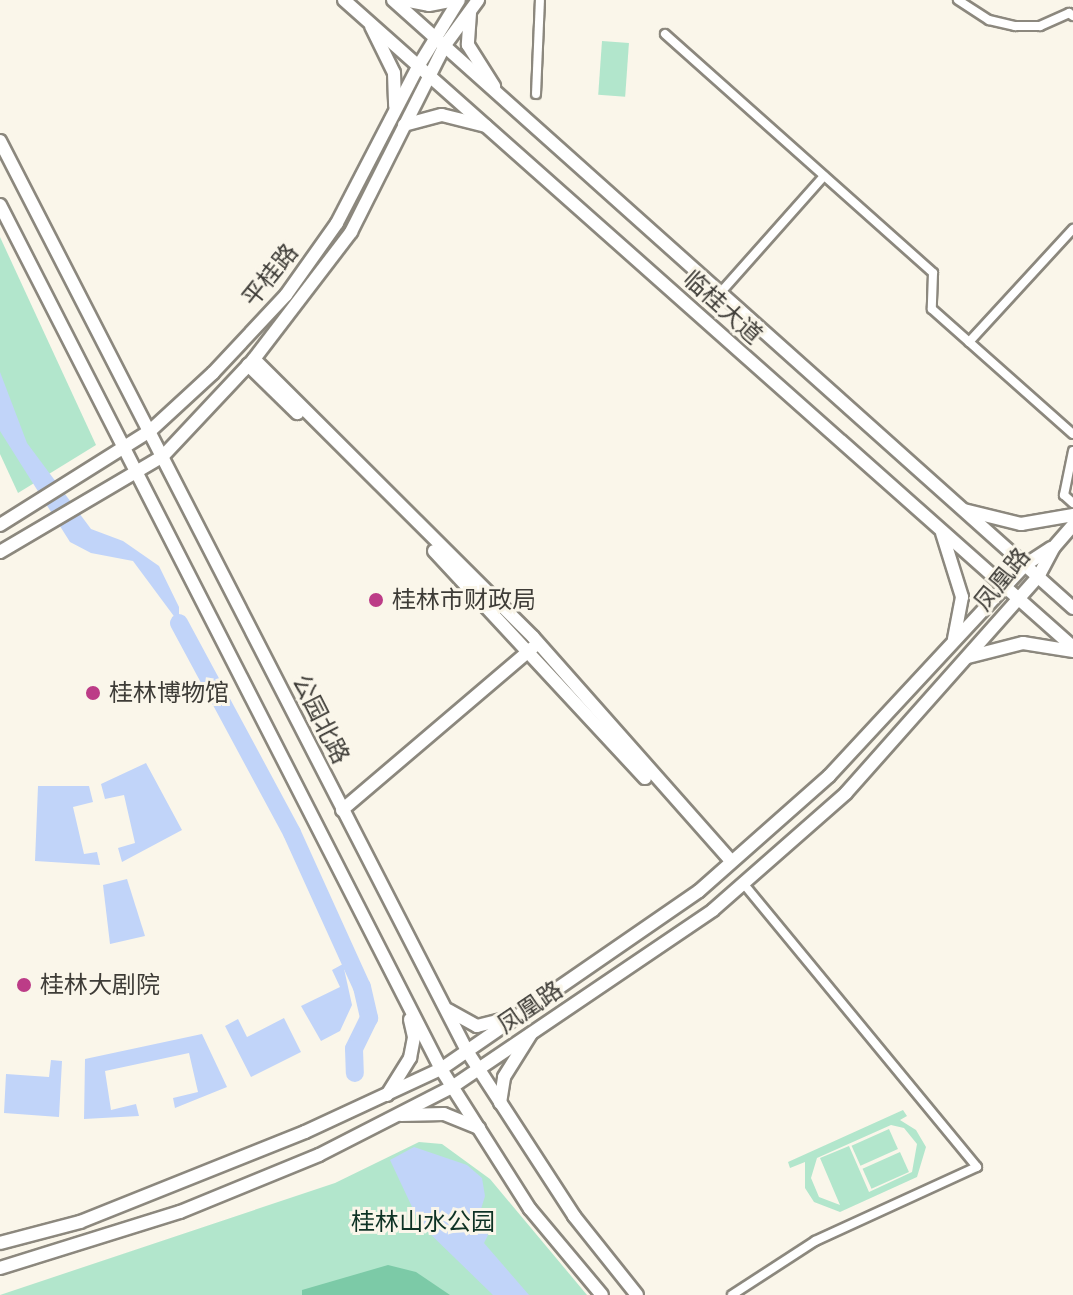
<!DOCTYPE html>
<meta charset="utf-8">
<style>
body{margin:0}
#map{position:relative;width:1073px;height:1295px;overflow:hidden;background:#faf6ea;font-family:Cabin,"Noto Sans SC",sans-serif}
div>[style]{position:absolute}
[style*='--x']{left:calc(var(--x)*1px);top:calc(var(--y)*1px);width:calc(var(--w)*1px);rotate:calc(var(--a)*1deg)}
.green>*{inset:0;background:#b2e6cc;transform-origin:0 0}
.forest>*{inset:0;background:#7ccaa7}
.water>*{inset:0;background:#c1d4f9}
.river>*{height:18px;margin:-9px;padding:0 9px;transform-origin:9px;border-radius:9px;background:#c1d4f9}
.roads{filter:drop-shadow(2px 0 #8c887e) drop-shadow(-2px 0 #8c887e) drop-shadow(0 2px #8c887e) drop-shadow(0 -2px #8c887e)}
.street>*{height:8px;margin:-4px;padding:0 4px;transform-origin:4px;border-radius:4px;background:#fff}
.secondary>*{height:12px;margin:-6px;padding:0 6px;transform-origin:6px;border-radius:6px;background:#fff}
.primary>*{height:12px;margin:-6px;padding:0 6px;transform-origin:6px;border-radius:6px;background:#fff}
.dots>*{width:22px;height:22px;translate:-50% -50%;box-sizing:border-box;border:4px solid #faf6ea;border-radius:50%}
span{translate:-50% -50%;white-space:nowrap;text-align:center;line-height:1.15;-webkit-text-stroke:6px #faf6ea;paint-order:stroke}
.street-label{font-size:24px;color:#3e3c37}
.poi-label{font-size:24px;color:#3e3c37}
.left{translate:0 -50%;text-align:left}
.park-label{font-size:24px;color:#0e3224}
</style>
<div id="map">
<div class="green">
<i style="left:602px;top:41px;width:27px;height:54px;rotate:4deg"></i>
<i style="clip-path:polygon(0 237px,96px 445px,18px 493px,0 454px)"></i>
<i style="clip-path:polygon(evenodd,903px 1110px,907px 1116px,900px 1120px,916px 1130px,926px 1147px,917px 1177px,840px 1212px,814px 1202px,805px 1188px,805px 1162px,790px 1168px,788px 1162px,903px 1110px,891px 1125px,904px 1128px,917px 1144px,912px 1172px,869px 1192px,849px 1146px,820px 1158px,840px 1205px,819px 1197px,811px 1178px,817px 1158px,891px 1125px)"></i>
<i style="left:889px;top:1129px;width:22px;height:41px;rotate:66deg"></i>
<i style="clip-path:polygon(419px 1142px,442px 1144px,490px 1179px,587px 1295px,0 1295px,335px 1183px)"></i>
<i style="left:900px;top:1152px;width:22px;height:41px;rotate:66deg"></i>
</div>
<div class="forest">
<i style="clip-path:polygon(388px 1265px,416px 1272px,450px 1295px,302px 1295px,302px 1290px)"></i>
</div>
<div class="water">
<i style="clip-path:polygon(0 372px,27px 443px,91px 529px,123px 541px,159px 566px,179px 607px,179px 623px,133px 561px,91px 553px,70px 542px,0 431px)"></i>
<i style="clip-path:polygon(146px 763px,182px 830px,122px 862px,118px 848px,135px 843px,124px 795px,105px 799px,101px 784px)"></i>
<i style="clip-path:polygon(38px 786px,89px 786px,93px 802px,73px 807px,84px 854px,97px 852px,100px 865px,35px 861px)"></i>
<i style="clip-path:polygon(127px 879px,145px 936px,110px 944px,103px 885px)"></i>
<i style="clip-path:polygon(343px 964px,352px 1005px,340px 1031px,321px 1041px,301px 1006px,340px 987px,332px 970px)"></i>
<i style="clip-path:polygon(284px 1018px,301px 1052px,251px 1077px,225px 1026px,238px 1019px,247px 1037px)"></i>
<i style="clip-path:polygon(202px 1034px,227px 1087px,175px 1108px,173px 1098px,198px 1092px,189px 1053px,105px 1071px,111px 1110px,136px 1104px,139px 1116px,84px 1119px,85px 1059px)"></i>
<i style="clip-path:polygon(51px 1060px,62px 1061px,59px 1117px,4px 1113px,6px 1074px,49px 1077px)"></i>
<i style="clip-path:polygon(414px 1147px,467px 1165px,482px 1178px,485px 1196px,478px 1219px,488px 1235px,484px 1243px,529px 1295px,493px 1295px,420px 1224px,390px 1160px)"></i>
</div>
<div class="river">
<i style="--x:179;--y:623;--w:238;--a:61.7"></i>
<i style="--x:292;--y:833;--w:169;--a:65.6"></i>
<i style="--x:362;--y:987;--w:32;--a:77"></i>
<i style="--x:369;--y:1018;--w:34;--a:116"></i>
<i style="--x:354;--y:1049;--w:24;--a:88"></i>
</div>
<div class="roads">
<div class="street">
<i style="--x:958;--y:0;--w:37;--a:33"></i>
<i style="--x:989;--y:20;--w:27;--a:13"></i>
<i style="--x:1015;--y:26;--w:25;--a:0"></i>
<i style="--x:1040;--y:26;--w:32;--a:-24"></i>
<i style="--x:1069;--y:13;--w:5;--a:37"></i>
<i style="--x:665;--y:34;--w:359;--a:41.7"></i>
<i style="--x:933;--y:273;--w:36;--a:92"></i>
<i style="--x:932;--y:309;--w:188;--a:41.6"></i>
<i style="--x:536;--y:94;--w:94;--a:-87.6"></i>
<i style="--x:721;--y:292;--w:155;--a:-48.4"></i>
<i style="--x:969;--y:342;--w:154;--a:-47.4"></i>
<i style="--x:1073;--y:451;--w:45;--a:101.6"></i>
<i style="--x:1064;--y:495;--w:12;--a:42"></i>
<i style="--x:732;--y:1295;--w:99;--a:-33"></i>
<i style="--x:815;--y:1241;--w:178;--a:-24.6"></i>
<i style="--x:977;--y:1167;--w:367;--a:-129.5"></i>
</div>
<div class="secondary">
<i style="--x:404;--y:0;--w:25;--a:11"></i>
<i style="--x:429;--y:5;--w:26;--a:-11"></i>
<i style="--x:470;--y:13;--w:32;--a:94"></i>
<i style="--x:468;--y:45;--w:49;--a:57.6"></i>
<i style="--x:371;--y:26;--w:52;--a:63.9"></i>
<i style="--x:394;--y:73;--w:33;--a:88"></i>
<i style="--x:404;--y:125;--w:39;--a:-15"></i>
<i style="--x:442;--y:115;--w:45;--a:14"></i>
<i style="--x:0;--y:141;--w:1023;--a:62.83"></i>
<i style="--x:467;--y:1051;--w:197;--a:57"></i>
<i style="--x:574;--y:1216;--w:101;--a:51.4"></i>
<i style="--x:0;--y:205;--w:970;--a:62.96"></i>
<i style="--x:441;--y:1069;--w:166;--a:57.6"></i>
<i style="--x:530;--y:1209;--w:112;--a:50.1"></i>
<i style="--x:254;--y:359;--w:394;--a:44.9"></i>
<i style="--x:533;--y:637;--w:299;--a:48.5"></i>
<i style="--x:248;--y:365;--w:69;--a:44.4"></i>
<i style="--x:964;--y:510;--w:59;--a:13.8"></i>
<i style="--x:1021;--y:524;--w:53;--a:-9.8"></i>
<i style="--x:0;--y:525;--w:177;--a:-32.1"></i>
<i style="--x:150;--y:431;--w:86;--a:-42.6"></i>
<i style="--x:213;--y:373;--w:107;--a:-46.9"></i>
<i style="--x:286;--y:295;--w:88;--a:-54.7"></i>
<i style="--x:337;--y:223;--w:178;--a:-62.6"></i>
<i style="--x:419;--y:65;--w:76;--a:-58.4"></i>
<i style="--x:1054;--y:547;--w:29;--a:-49"></i>
<i style="--x:434;--y:551;--w:310;--a:47.1"></i>
<i style="--x:0;--y:552;--w:189;--a:-30.5"></i>
<i style="--x:163;--y:456;--w:133;--a:-46.8"></i>
<i style="--x:254;--y:359;--w:160;--a:-52.6"></i>
<i style="--x:351;--y:232;--w:209;--a:-63.3"></i>
<i style="--x:445;--y:45;--w:56;--a:-53.7"></i>
<i style="--x:342;--y:810;--w:253;--a:-40.4"></i>
<i style="--x:448;--y:1010;--w:33;--a:29"></i>
<i style="--x:477;--y:1026;--w:36;--a:-14"></i>
<i style="--x:387;--y:1095;--w:44;--a:-58.1"></i>
<i style="--x:410;--y:1058;--w:21;--a:-79"></i>
<i style="--x:414;--y:1037;--w:18;--a:-103"></i>
<i style="--x:500;--y:1103;--w:26;--a:-81"></i>
<i style="--x:504;--y:1077;--w:51;--a:-57.9"></i>
<i style="--x:401;--y:1115;--w:43;--a:-1.3"></i>
<i style="--x:444;--y:1114;--w:38;--a:22"></i>
</div>
<div class="primary">
<i style="--x:344;--y:0;--w:975;--a:41.59"></i>
<i style="--x:393;--y:0;--w:912;--a:41.8"></i>
<i style="--x:942;--y:533;--w:67;--a:72.6"></i>
<i style="--x:962;--y:597;--w:43;--a:100.8"></i>
<i style="--x:968;--y:657;--w:57;--a:-14.3"></i>
<i style="--x:1023;--y:643;--w:51;--a:9.1"></i>
<i style="--x:0;--y:1243;--w:83;--a:-14.7"></i>
<i style="--x:80;--y:1222;--w:242;--a:-21.8"></i>
<i style="--x:305;--y:1132;--w:150;--a:-24.9"></i>
<i style="--x:441;--y:1069;--w:313;--a:-34.6"></i>
<i style="--x:699;--y:891;--w:174;--a:-41.5"></i>
<i style="--x:829;--y:776;--w:288;--a:-47.1"></i>
<i style="--x:1025;--y:565;--w:31;--a:-33"></i>
<i style="--x:0;--y:1268;--w:189;--a:-17.3"></i>
<i style="--x:180;--y:1212;--w:150;--a:-22.3"></i>
<i style="--x:319;--y:1155;--w:149;--a:-27.1"></i>
<i style="--x:452;--y:1087;--w:315;--a:-34.1"></i>
<i style="--x:713;--y:910;--w:177;--a:-41.3"></i>
<i style="--x:846;--y:793;--w:289;--a:-48.4"></i>
<i style="--x:1038;--y:577;--w:34;--a:-62"></i>
</div>
</div>
<div class="dots">
<i style="left:376px;top:600px;background:#bc3c87"></i>
<i style="left:93px;top:693px;background:#bc3c87"></i>
<i style="left:24px;top:985px;background:#bc3c87"></i>
</div>
<div class="street-label">
<span style="left:270px;top:275px;rotate:-51deg">平桂路</span>
<span style="left:723px;top:307px;rotate:42deg">临桂大道</span>
<span style="left:1002px;top:579px;rotate:-51deg">凤凰路</span>
<span style="left:321px;top:719px;rotate:63deg">公园北路</span>
<span style="left:530px;top:1007px;rotate:-34deg">凤凰路</span>
</div>
<div class="poi-label">
<span class="left" style="left:392px;top:600px">桂林市财政局</span>
<span class="left" style="left:109px;top:693px">桂林博物馆</span>
<span class="left" style="left:40px;top:985px">桂林大剧院</span>
</div>
<div class="park-label">
<span style="left:423px;top:1222px">桂林山水公园</span>
</div>
</div>
